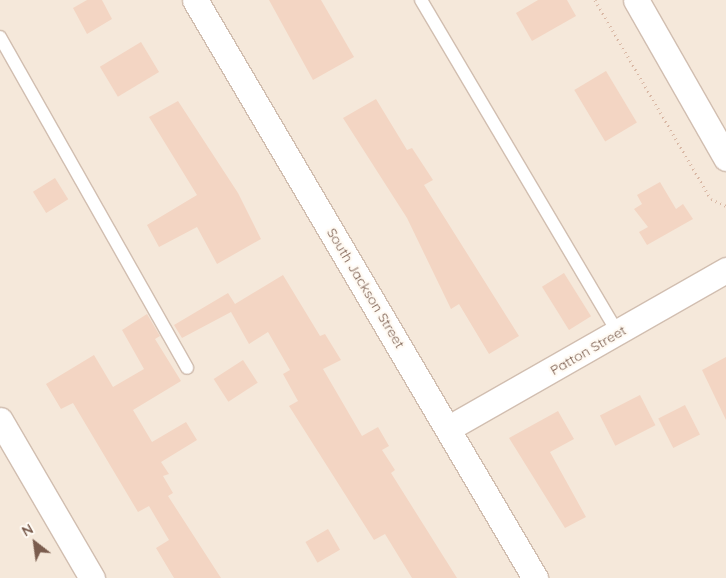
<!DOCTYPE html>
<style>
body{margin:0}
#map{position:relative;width:726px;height:578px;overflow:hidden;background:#fdf6ec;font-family:Quicksand,sans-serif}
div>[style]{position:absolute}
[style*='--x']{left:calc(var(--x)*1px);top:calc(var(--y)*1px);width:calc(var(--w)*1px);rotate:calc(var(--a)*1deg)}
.residential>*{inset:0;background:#f5e8da;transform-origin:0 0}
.building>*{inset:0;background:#f3d5c3;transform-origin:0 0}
.path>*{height:3px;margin-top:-1.5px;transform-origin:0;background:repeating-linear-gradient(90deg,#d9b8a5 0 1px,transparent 0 5px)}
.roads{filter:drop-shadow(1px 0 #d1beb0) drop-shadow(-1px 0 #d1beb0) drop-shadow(0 1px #d1beb0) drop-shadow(0 -1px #d1beb0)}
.service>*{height:12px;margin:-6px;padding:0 6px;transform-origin:6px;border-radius:6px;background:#fff}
.minor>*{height:25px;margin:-12.5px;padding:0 12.5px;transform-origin:12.5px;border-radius:12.5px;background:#fff}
span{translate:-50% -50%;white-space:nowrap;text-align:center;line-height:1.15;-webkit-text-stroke:4.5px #fffaf3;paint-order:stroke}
.street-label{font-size:14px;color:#7a5c4d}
.north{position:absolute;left:10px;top:518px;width:50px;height:50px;-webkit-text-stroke:4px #fffaf3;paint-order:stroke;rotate:330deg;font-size:14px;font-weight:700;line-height:20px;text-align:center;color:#7a5c4d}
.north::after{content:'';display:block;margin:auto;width:18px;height:22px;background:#7a5c4d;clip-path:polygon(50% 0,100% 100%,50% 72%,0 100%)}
</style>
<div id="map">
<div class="residential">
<i style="left:0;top:0;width:726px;height:578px"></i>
</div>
<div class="building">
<i style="clip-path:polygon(87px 0,102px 0,112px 19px,87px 34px,73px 8px)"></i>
<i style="clip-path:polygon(269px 0,321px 0,354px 57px,313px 80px)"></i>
<i style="clip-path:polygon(538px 0,567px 0,576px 16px,532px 41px,516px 13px)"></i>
<i style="left:141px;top:42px;width:35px;height:48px;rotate:59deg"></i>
<i style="left:606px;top:71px;width:60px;height:37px;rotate:59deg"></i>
<i style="clip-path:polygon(376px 99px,407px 150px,412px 148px,433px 180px,424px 185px,519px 336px,489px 354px,459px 304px,451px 309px,407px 218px,343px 118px)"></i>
<i style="clip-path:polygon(178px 101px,238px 193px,261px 239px,217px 264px,197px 227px,159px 247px,147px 225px,197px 195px,149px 117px)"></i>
<i style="left:55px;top:178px;width:25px;height:26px;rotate:58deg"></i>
<i style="clip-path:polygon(660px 182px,676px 209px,683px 204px,693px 219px,647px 245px,639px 232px,648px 227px,634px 209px,642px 204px,637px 195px)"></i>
<i style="left:564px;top:273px;width:51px;height:26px;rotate:58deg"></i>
<i style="clip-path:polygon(283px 275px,320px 336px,325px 334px,341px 360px,323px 369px,362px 436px,378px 427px,389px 446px,382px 450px,395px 470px,391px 473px,457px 578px,412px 578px,385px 534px,374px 540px,289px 406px,298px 401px,283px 374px,290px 370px,268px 332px,249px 344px,231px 312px,182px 338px,174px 325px,228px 293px,235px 304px)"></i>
<i style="clip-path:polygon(147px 314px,160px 336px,155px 339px,181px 381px,133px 410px,152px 442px,186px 422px,197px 440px,161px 462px,169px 474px,163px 476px,173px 493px,168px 496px,221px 578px,174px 578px,156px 548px,169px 540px,149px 506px,138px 512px,73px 403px,61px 409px,46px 384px,94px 355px,113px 387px,144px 369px,122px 330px)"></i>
<i style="clip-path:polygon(726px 357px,726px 420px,702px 370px)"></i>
<i style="left:243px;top:360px;width:27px;height:35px;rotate:57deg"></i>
<i style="left:640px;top:395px;width:34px;height:45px;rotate:63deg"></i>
<i style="left:685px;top:405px;width:33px;height:30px;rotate:63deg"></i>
<i style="clip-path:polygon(558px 411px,574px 439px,550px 452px,586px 517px,565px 528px,509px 438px)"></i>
<i style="left:328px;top:529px;width:24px;height:26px;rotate:60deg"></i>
</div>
<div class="path">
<i style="--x:595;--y:0;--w:230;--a:59.8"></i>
<i style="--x:711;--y:199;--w:17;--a:25"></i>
</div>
<div class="roads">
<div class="service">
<i style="--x:421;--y:0;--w:387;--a:59.4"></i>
<i style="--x:0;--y:37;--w:380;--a:60.5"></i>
</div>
<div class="minor">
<i style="--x:195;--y:0;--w:671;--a:59.53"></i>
<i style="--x:636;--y:0;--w:182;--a:60.3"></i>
<i style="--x:0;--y:420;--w:183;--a:59.8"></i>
<i style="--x:449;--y:428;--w:319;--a:-29.7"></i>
</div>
</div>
<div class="street-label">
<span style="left:366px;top:288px;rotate:59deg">South Jackson Street</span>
<span style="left:588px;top:350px;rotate:-30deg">Patton Street</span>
</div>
<div class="north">N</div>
</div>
